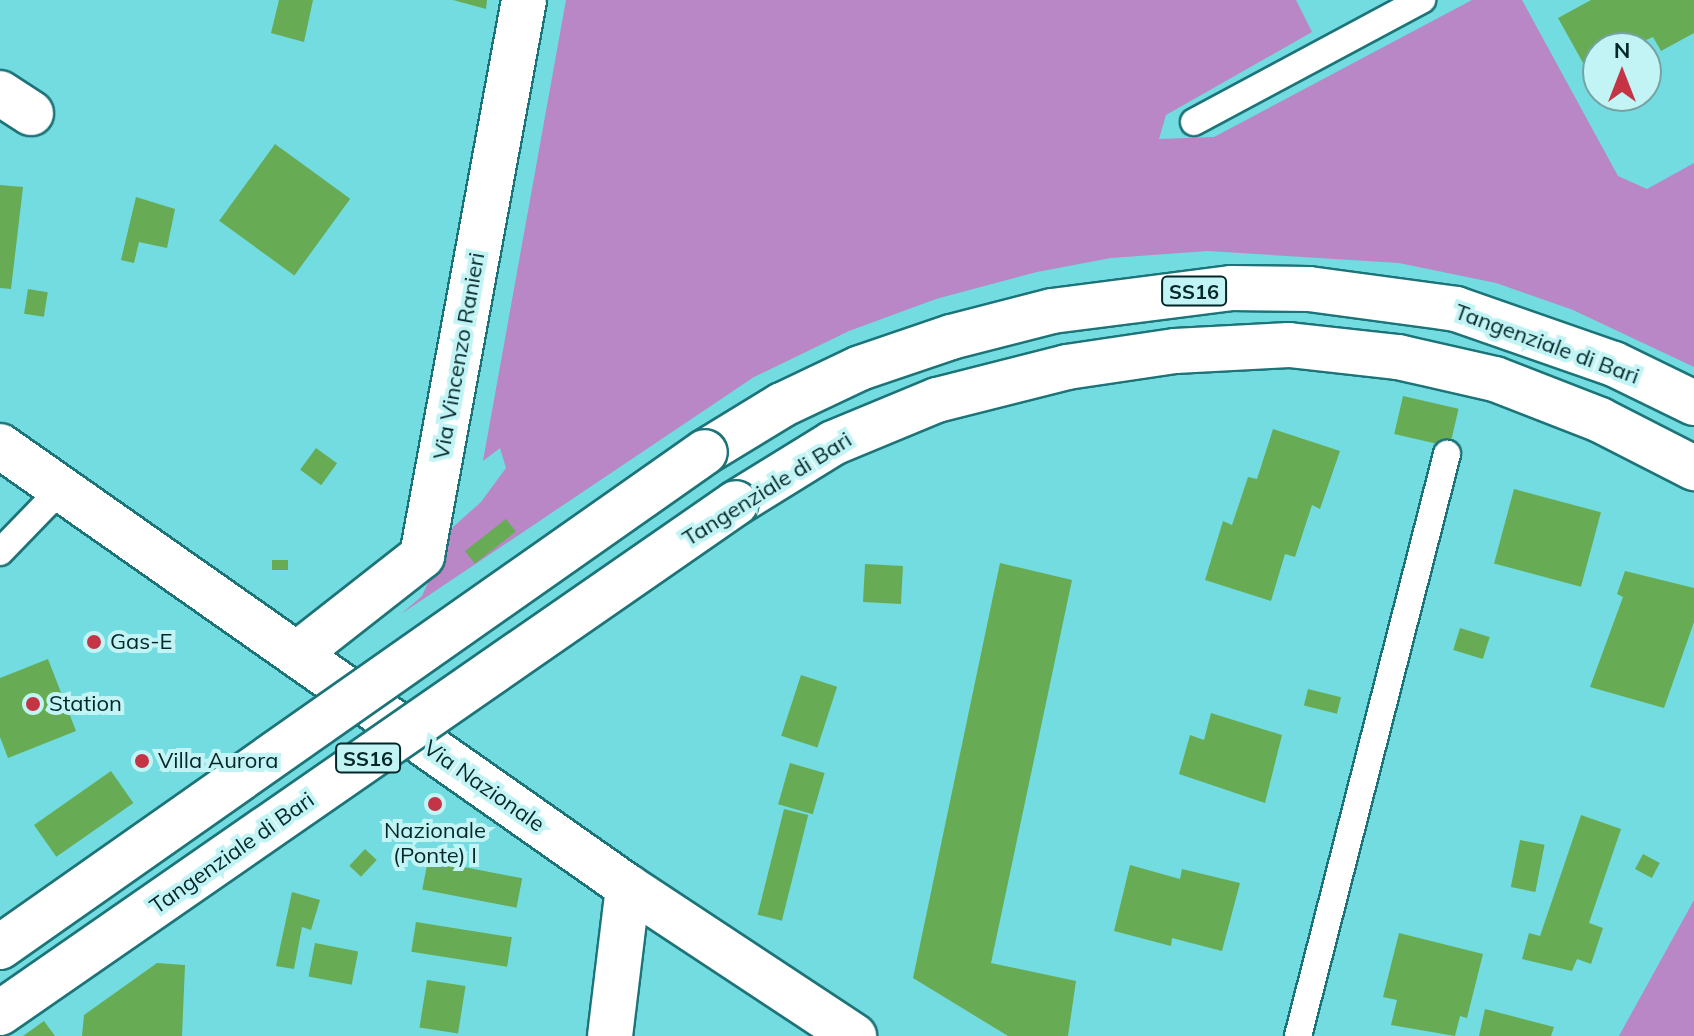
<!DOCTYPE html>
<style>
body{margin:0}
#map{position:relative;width:1694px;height:1036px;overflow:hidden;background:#72dce1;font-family:Mulish,sans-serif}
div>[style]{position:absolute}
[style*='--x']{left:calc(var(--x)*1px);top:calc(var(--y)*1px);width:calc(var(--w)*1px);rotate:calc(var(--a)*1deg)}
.green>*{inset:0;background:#b986c6}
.building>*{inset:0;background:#67ac54;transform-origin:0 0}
.roads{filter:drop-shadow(2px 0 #1d7478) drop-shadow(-2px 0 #1d7478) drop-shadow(0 2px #1d7478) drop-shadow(0 -2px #1d7478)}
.lane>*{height:26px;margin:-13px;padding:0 13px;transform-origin:13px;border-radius:13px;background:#fff}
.street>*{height:44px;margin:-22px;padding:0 22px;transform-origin:22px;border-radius:22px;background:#fff}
.secondary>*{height:44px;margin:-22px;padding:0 22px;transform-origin:22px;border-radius:22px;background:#fff}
.highway>*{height:44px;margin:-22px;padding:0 22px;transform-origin:22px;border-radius:22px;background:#fff}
.bridges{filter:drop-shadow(2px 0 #1d7478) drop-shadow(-2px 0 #1d7478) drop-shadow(0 2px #1d7478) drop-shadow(0 -2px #1d7478)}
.highway-bridge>*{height:44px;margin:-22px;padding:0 22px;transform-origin:22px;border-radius:22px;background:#fff}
.dots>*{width:22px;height:22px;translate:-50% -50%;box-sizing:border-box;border:4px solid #c3f4f5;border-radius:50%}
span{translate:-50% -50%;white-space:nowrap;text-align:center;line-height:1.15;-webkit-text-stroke:8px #c3f4f5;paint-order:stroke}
.shield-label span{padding:2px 6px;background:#c3f4f5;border:2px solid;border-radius:6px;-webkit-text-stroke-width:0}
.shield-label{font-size:20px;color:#032729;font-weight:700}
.street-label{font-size:22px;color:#032729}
.poi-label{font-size:22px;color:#032729}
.left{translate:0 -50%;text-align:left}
.north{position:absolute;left:1582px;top:32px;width:80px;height:80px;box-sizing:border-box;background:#c3f4f5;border:2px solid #76a2a3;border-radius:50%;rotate:0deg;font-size:22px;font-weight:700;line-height:32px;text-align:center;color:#032729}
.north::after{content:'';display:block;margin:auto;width:28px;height:36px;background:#c53445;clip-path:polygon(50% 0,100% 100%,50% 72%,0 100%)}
</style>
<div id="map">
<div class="green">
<i style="clip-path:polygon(566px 0,1296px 0,1312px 32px,1166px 115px,1159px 139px,1214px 137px,1472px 0,1522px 0,1618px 176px,1647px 189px,1694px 163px,1694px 367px,1573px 310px,1496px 283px,1399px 263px,1208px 251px,1111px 258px,1037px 272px,936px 299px,849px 331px,754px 377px,401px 614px,422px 596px,453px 527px,481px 502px,506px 468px,500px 448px,483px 461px)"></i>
<i style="clip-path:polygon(1694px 900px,1694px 1036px,1619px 1036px)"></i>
</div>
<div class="building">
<i style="clip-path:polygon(279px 0,313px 0,304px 42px,271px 33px)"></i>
<i style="clip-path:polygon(453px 0,487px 0,486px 9px)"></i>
<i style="clip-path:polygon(1591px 0,1694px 0,1694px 33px,1661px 51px,1653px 37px,1637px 44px,1639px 48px,1598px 48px,1598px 65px,1587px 70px,1558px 18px)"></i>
<i style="left:275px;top:144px;width:93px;height:95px;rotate:36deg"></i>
<i style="clip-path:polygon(0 185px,23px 187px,11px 289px,0 288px)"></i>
<i style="clip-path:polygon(136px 197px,175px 209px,167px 248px,139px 242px,134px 263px,121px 260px)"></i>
<i style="left:28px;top:289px;width:20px;height:25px;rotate:9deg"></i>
<i style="left:1403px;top:396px;width:57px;height:39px;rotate:13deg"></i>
<i style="clip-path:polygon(1273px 429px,1340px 451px,1320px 509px,1312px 505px,1295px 557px,1285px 554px,1271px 601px,1205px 580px,1223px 521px,1232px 525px,1248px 477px,1257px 479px)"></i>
<i style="left:316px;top:448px;width:26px;height:27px;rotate:36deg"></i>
<i style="left:1514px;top:489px;width:90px;height:77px;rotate:15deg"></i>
<i style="left:506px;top:519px;width:16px;height:52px;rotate:52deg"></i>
<i style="left:272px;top:560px;width:16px;height:10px"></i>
<i style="clip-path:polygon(1000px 563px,1072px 580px,991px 963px,1076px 981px,1068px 1036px,1008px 1036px,913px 978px)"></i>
<i style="left:865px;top:564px;width:38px;height:38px;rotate:3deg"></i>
<i style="clip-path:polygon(1625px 571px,1694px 588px,1694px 622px,1664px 708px,1590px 687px,1623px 597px,1617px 594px)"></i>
<i style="left:1460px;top:628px;width:31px;height:23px;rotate:17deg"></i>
<i style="clip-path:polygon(48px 659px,76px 731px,8px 758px,0 737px,0 678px)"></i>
<i style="left:801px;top:675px;width:38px;height:64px;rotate:18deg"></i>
<i style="left:1308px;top:689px;width:34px;height:17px;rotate:14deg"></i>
<i style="clip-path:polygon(1211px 713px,1282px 735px,1265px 803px,1179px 774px,1190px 735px,1204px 740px)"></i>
<i style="left:790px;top:763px;width:36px;height:43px;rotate:16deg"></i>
<i style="left:111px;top:771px;width:39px;height:94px;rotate:55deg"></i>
<i style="left:784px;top:809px;width:25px;height:109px;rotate:14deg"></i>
<i style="clip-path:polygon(1581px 815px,1621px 829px,1589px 923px,1603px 928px,1591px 964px,1577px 959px,1572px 971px,1522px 959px,1529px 933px,1540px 936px)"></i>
<i style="left:1520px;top:840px;width:25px;height:48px;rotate:11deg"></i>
<i style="left:365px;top:849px;width:16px;height:23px;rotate:43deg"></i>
<i style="left:1643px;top:854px;width:19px;height:17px;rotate:28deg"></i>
<i style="left:428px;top:860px;width:96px;height:30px;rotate:11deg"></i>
<i style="clip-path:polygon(1130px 865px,1180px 879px,1182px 869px,1240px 883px,1222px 951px,1172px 938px,1171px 946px,1114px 931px)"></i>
<i style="clip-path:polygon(292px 892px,320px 900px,311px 930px,302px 927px,294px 969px,276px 966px)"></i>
<i style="left:416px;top:922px;width:97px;height:30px;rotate:9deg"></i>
<i style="clip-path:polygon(1399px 933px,1483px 954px,1467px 1018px,1460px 1016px,1455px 1036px,1391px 1025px,1397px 1000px,1383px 997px)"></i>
<i style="left:315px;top:943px;width:44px;height:34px;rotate:11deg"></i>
<i style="clip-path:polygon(157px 963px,185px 965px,182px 1036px,82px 1036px,84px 1015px)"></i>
<i style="left:427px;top:980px;width:39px;height:48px;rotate:9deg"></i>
<i style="clip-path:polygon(1485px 1009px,1554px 1027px,1551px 1036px,1479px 1036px)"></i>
<i style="clip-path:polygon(44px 1021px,55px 1036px,23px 1036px)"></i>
</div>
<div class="roads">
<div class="lane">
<i style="--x:1194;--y:122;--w:259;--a:-28.2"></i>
<i style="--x:0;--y:552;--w:88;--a:-45.9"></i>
<i style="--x:1298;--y:1036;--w:601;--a:-75.64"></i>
</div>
<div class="street">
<i style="--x:0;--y:93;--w:37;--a:33"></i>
<i style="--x:297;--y:654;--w:159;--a:-38.1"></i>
<i style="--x:422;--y:556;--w:565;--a:-79.6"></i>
<i style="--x:610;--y:1036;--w:150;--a:-83.1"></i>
</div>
<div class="secondary">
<i style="--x:0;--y:446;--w:767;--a:35.08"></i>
<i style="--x:628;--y:887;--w:271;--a:33.4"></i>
</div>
<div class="highway">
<i style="--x:705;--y:452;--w:90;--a:-31.4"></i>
<i style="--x:782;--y:405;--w:86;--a:-25.4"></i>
<i style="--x:860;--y:368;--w:96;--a:-18.8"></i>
<i style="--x:951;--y:337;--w:104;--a:-14.4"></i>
<i style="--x:1052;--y:311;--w:180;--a:-7.3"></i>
<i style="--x:1231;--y:288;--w:78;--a:0.7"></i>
<i style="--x:1309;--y:289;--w:148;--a:7.7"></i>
<i style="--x:1456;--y:309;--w:167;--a:19.2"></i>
<i style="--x:1614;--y:364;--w:89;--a:26"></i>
<i style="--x:736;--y:503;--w:114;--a:-31.7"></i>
<i style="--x:833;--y:443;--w:113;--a:-22.5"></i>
<i style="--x:937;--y:400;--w:134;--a:-14.2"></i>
<i style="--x:1067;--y:367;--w:109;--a:-8.4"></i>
<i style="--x:1175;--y:351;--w:114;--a:-3"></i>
<i style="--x:1289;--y:345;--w:110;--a:6.3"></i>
<i style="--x:1398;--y:357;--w:99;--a:12.8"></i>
<i style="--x:1495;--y:379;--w:113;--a:21.3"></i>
<i style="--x:1600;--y:420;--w:106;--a:27.1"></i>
</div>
</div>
<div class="bridges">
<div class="highway-bridge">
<i style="--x:0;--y:947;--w:861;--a:-35.07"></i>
<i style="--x:0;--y:1013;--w:895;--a:-34.72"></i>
</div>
</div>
<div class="dots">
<i style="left:94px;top:642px;background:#c53445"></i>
<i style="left:33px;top:704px;background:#c53445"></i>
<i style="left:142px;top:761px;background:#c53445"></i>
<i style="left:435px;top:804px;background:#c53445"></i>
</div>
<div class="shield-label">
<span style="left:1194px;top:291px">SS16</span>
<span style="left:368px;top:758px">SS16</span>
</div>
<div class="street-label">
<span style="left:1547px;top:344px;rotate:20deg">Tangenziale di Bari</span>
<span style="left:459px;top:356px;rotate:-80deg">Via Vincenzo Ranieri</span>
<span style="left:767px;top:489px;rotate:-32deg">Tangenziale di Bari</span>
<span style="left:484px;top:786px;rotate:35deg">Via Nazionale</span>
<span style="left:232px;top:853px;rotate:-35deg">Tangenziale di Bari</span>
</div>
<div class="poi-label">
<span class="left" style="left:110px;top:642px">Gas-E</span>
<span class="left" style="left:49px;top:704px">Station</span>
<span class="left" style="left:158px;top:761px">Villa Aurora</span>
<span style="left:435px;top:843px">Nazionale<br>(Ponte) I</span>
</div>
<div class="north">N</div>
</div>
